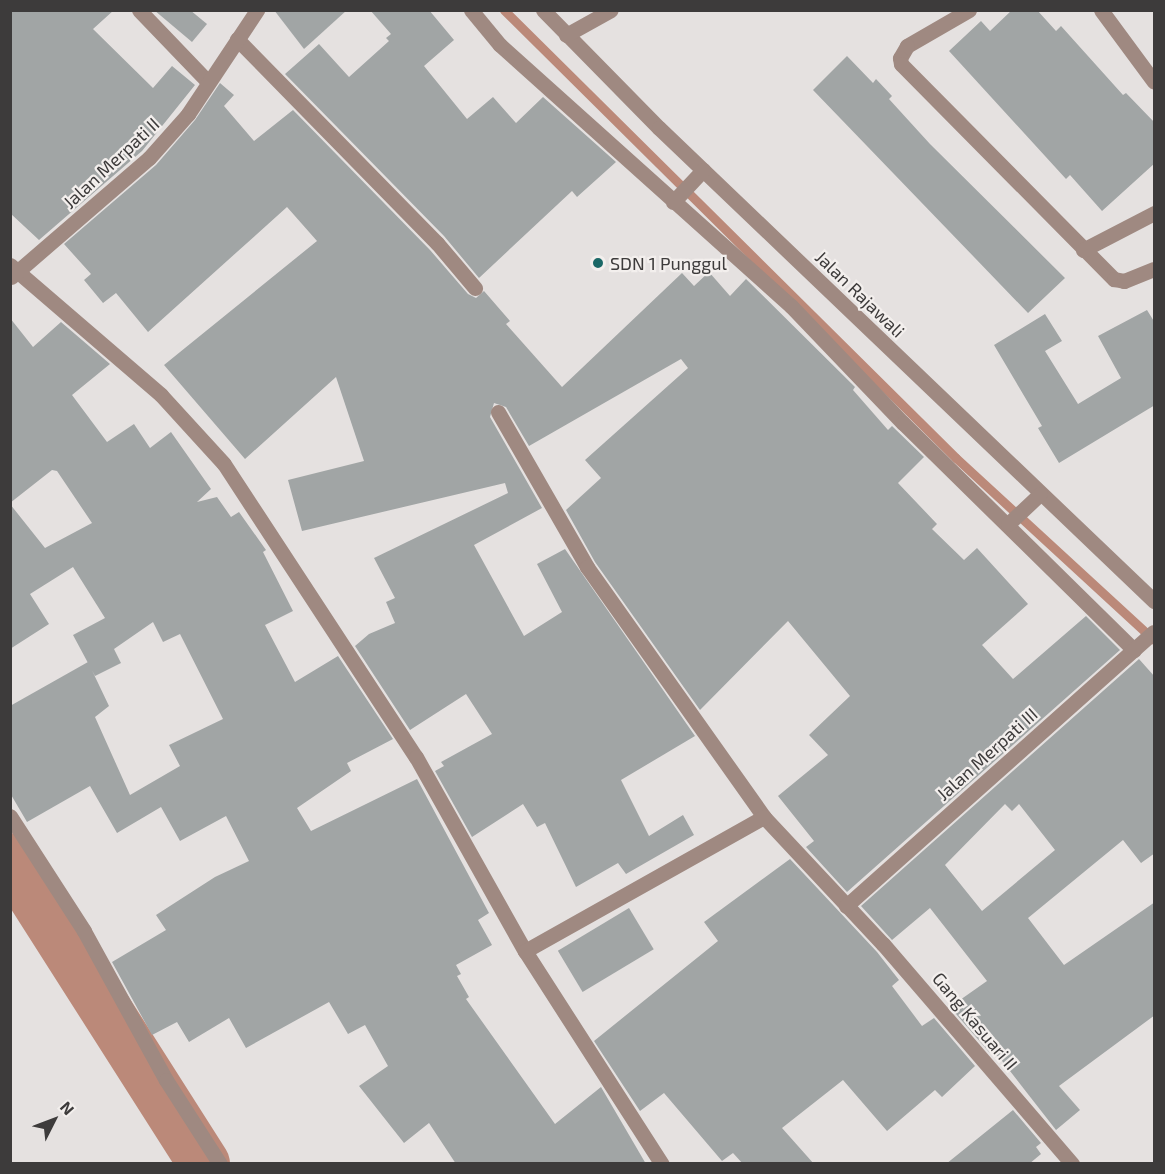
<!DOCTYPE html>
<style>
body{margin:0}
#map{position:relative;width:1165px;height:1174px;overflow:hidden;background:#e5e1e0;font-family:"Exo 2",sans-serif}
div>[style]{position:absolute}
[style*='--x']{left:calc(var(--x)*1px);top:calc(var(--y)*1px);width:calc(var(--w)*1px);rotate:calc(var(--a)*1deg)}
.stream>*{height:9px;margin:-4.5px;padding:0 4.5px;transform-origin:4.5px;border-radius:4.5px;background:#bb8979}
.river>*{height:52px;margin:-26px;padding:0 26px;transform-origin:26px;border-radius:26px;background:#bb8979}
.building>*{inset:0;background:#a1a5a5;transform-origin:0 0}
.minor>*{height:15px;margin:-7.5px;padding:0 7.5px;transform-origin:7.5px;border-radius:7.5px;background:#9f8981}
.dots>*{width:16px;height:16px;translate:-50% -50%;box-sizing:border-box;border:3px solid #f3efed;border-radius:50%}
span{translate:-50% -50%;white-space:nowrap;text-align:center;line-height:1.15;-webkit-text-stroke:4.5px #f3efed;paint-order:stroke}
.street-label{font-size:18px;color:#3d3b3b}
.poi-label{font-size:18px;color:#3d3b3b}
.left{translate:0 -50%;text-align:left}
.frame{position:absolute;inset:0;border:12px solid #3d3b3b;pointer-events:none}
.north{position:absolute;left:24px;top:1090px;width:60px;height:60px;-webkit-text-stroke:4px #f3efed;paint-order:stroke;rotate:48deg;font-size:16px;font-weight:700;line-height:24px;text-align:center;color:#3d3b3b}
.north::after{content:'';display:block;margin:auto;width:21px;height:27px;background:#3d3b3b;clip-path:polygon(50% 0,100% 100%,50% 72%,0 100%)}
</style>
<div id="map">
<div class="stream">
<i style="--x:504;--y:10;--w:636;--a:44.75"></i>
<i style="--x:956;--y:458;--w:268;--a:42.6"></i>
</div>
<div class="river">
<i style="--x:10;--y:859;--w:361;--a:57.5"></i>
</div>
<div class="building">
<i style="clip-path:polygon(10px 10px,114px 10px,93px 29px,153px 88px,172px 66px,195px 85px,142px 151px,39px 240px,10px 213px)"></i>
<i style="clip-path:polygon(154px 10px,190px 10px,207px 24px,192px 42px)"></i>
<i style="clip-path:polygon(274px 10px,347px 10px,304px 49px)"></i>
<i style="clip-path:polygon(370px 10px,429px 10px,454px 40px,424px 66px,467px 119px,493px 97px,516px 123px,543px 97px,616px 162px,577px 197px,572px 191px,479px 278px,444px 236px,285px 74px,319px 44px,349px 77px,389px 41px,386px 38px,391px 34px)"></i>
<i style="clip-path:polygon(1012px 10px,1037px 10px,1056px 31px,1061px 26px,1123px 95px,1126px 93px,1155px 123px,1155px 163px,1102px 211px,1070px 175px,1066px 179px,949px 51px,981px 21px,990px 31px)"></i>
<i style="clip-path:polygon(847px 56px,873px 83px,876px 79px,892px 96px,889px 99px,930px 144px,1065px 278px,1028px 313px,813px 90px)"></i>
<i style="clip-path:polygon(220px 83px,234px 95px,224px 106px,254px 141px,293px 110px,430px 250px,468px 294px,476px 298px,484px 291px,510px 321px,506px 324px,562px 387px,682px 273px,694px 286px,709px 272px,730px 296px,746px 279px,855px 387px,853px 390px,888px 430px,892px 426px,924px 457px,898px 483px,937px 524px,932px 529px,964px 560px,977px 548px,1028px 604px,982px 645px,1013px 679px,1086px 616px,1120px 650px,847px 892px,806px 847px,814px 841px,778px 796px,828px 755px,809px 735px,850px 696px,788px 621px,700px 710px,595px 562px,566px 510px,601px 478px,585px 460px,688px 368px,681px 359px,529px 446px,506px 407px,494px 403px,490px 417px,542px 508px,474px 545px,524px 636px,562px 612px,537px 564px,565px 549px,695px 736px,621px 780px,649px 836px,683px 815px,694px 835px,626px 874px,618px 863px,576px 887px,545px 823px,537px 827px,523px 804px,472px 837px,435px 771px,444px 766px,441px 762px,492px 734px,466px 694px,410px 730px,355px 646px,369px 634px,395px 623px,386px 602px,395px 598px,374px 558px,508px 493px,505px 483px,302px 531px,288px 480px,364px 461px,336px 377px,245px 459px,164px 365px,317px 241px,287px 207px,148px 332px,116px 293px,103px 303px,84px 280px,91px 274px,64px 244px,156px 165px,195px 120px)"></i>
<i style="clip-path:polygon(1147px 310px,1155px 323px,1155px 405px,1059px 463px,1038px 428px,1042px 426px,994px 345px,1045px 314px,1062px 341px,1045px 351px,1078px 404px,1121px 378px,1098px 336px)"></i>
<i style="clip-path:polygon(10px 318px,33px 347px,61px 322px,110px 364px,72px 395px,107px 442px,134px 424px,150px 448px,171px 432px,211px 489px,197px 502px,217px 497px,231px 517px,239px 512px,266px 550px,263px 552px,293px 611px,265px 625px,295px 682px,338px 656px,393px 739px,347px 763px,351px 771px,297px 808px,311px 831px,417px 779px,489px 913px,478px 920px,492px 945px,456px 965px,461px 974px,457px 976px,469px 997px,466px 999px,555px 1124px,601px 1087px,646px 1164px,456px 1164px,429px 1123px,404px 1143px,359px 1086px,388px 1066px,365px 1025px,348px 1034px,329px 1002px,246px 1048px,229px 1018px,189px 1042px,177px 1022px,152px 1035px,112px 962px,166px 930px,156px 915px,215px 877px,249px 861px,226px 816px,180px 841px,161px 807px,117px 833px,90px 786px,27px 822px,10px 793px,10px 706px,88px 662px,109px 706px,95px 717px,130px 795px,180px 766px,169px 745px,223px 719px,180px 634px,163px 642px,153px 622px,114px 649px,121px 663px,95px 676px,73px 635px,105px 618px,73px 567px,30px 594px,49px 624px,10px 649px,10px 504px,45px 548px,92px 523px,57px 471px,52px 470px,10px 503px)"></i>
<i style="clip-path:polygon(evenodd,1139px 659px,1155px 677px,1155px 853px,1141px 863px,1123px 840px,1028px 918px,1064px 965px,1155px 902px,1155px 1015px,1059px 1086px,1080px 1110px,1056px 1130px,999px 1057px,989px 1052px,950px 1007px,987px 981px,930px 908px,892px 940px,861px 906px,1139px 659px,1005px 804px,1012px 811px,1019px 804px,1055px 850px,982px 911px,945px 865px,1005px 804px)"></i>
<i style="clip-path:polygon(790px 859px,877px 952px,899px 980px,892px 986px,922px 1026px,934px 1018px,975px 1066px,942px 1097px,935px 1090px,887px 1131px,843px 1080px,782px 1128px,814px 1164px,743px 1164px,733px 1153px,722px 1161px,664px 1093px,640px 1111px,594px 1041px,718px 941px,704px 922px)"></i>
<i style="left:629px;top:908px;width:48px;height:83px;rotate:59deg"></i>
<i style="clip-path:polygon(1013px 1110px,1041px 1143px,1036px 1147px,1041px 1154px,1029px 1164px,946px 1164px)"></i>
</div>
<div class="minor">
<i style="--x:139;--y:10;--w:100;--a:46.2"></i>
<i style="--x:471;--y:10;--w:45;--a:50.4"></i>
<i style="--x:500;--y:45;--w:391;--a:41.9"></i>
<i style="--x:791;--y:306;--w:162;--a:46.3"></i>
<i style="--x:903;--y:423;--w:324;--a:44.5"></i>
<i style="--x:543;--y:10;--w:165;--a:45.5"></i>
<i style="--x:659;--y:128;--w:685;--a:43.7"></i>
<i style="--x:969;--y:10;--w:72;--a:149.9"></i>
<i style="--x:907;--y:46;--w:14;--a:120"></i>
<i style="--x:900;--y:58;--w:6;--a:81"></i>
<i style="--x:901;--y:64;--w:303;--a:45.3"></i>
<i style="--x:1114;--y:279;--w:10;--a:11"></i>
<i style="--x:1124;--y:281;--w:32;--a:-22"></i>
<i style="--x:1101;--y:10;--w:89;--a:53.6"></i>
<i style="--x:566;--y:35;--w:51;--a:-29.1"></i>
<i style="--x:237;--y:39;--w:286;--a:45.6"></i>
<i style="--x:437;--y:243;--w:59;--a:49.8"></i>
<i style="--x:673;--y:202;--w:44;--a:-46.8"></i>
<i style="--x:1083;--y:250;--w:80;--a:-27.5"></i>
<i style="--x:10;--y:265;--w:199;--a:40.7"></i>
<i style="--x:161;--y:395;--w:93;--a:47.6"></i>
<i style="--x:224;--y:464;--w:350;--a:56.8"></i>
<i style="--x:416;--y:757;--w:223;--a:60.7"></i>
<i style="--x:525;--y:951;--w:253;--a:57.3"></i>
<i style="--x:11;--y:277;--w:182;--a:-40.8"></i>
<i style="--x:149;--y:158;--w:59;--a:-48.4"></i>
<i style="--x:188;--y:114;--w:125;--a:-56.4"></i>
<i style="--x:498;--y:412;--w:179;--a:60.1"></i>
<i style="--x:587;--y:567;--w:306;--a:54.7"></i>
<i style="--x:764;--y:817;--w:174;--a:46.9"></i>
<i style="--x:883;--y:944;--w:290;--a:49.3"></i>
<i style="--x:1008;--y:524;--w:44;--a:-43.2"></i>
<i style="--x:10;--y:816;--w:137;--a:57.2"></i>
<i style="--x:84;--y:931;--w:170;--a:61.2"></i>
<i style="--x:166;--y:1080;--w:100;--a:57.3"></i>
<i style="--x:846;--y:906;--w:412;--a:-41.7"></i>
<i style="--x:525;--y:951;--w:274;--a:-29.3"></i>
</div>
<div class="dots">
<i style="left:598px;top:263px;background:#1b6867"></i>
</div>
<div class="street-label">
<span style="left:111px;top:163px;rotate:-43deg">Jalan Merpati II</span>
<span style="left:860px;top:294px;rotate:44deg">Jalan Rajawali</span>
<span style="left:987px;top:754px;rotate:-42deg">Jalan Merpati III</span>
<span style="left:975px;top:1021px;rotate:50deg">Gang Kasuari II</span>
</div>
<div class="poi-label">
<span class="left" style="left:610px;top:263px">SDN 1 Punggul</span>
</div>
<div class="frame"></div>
<div class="north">N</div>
</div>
